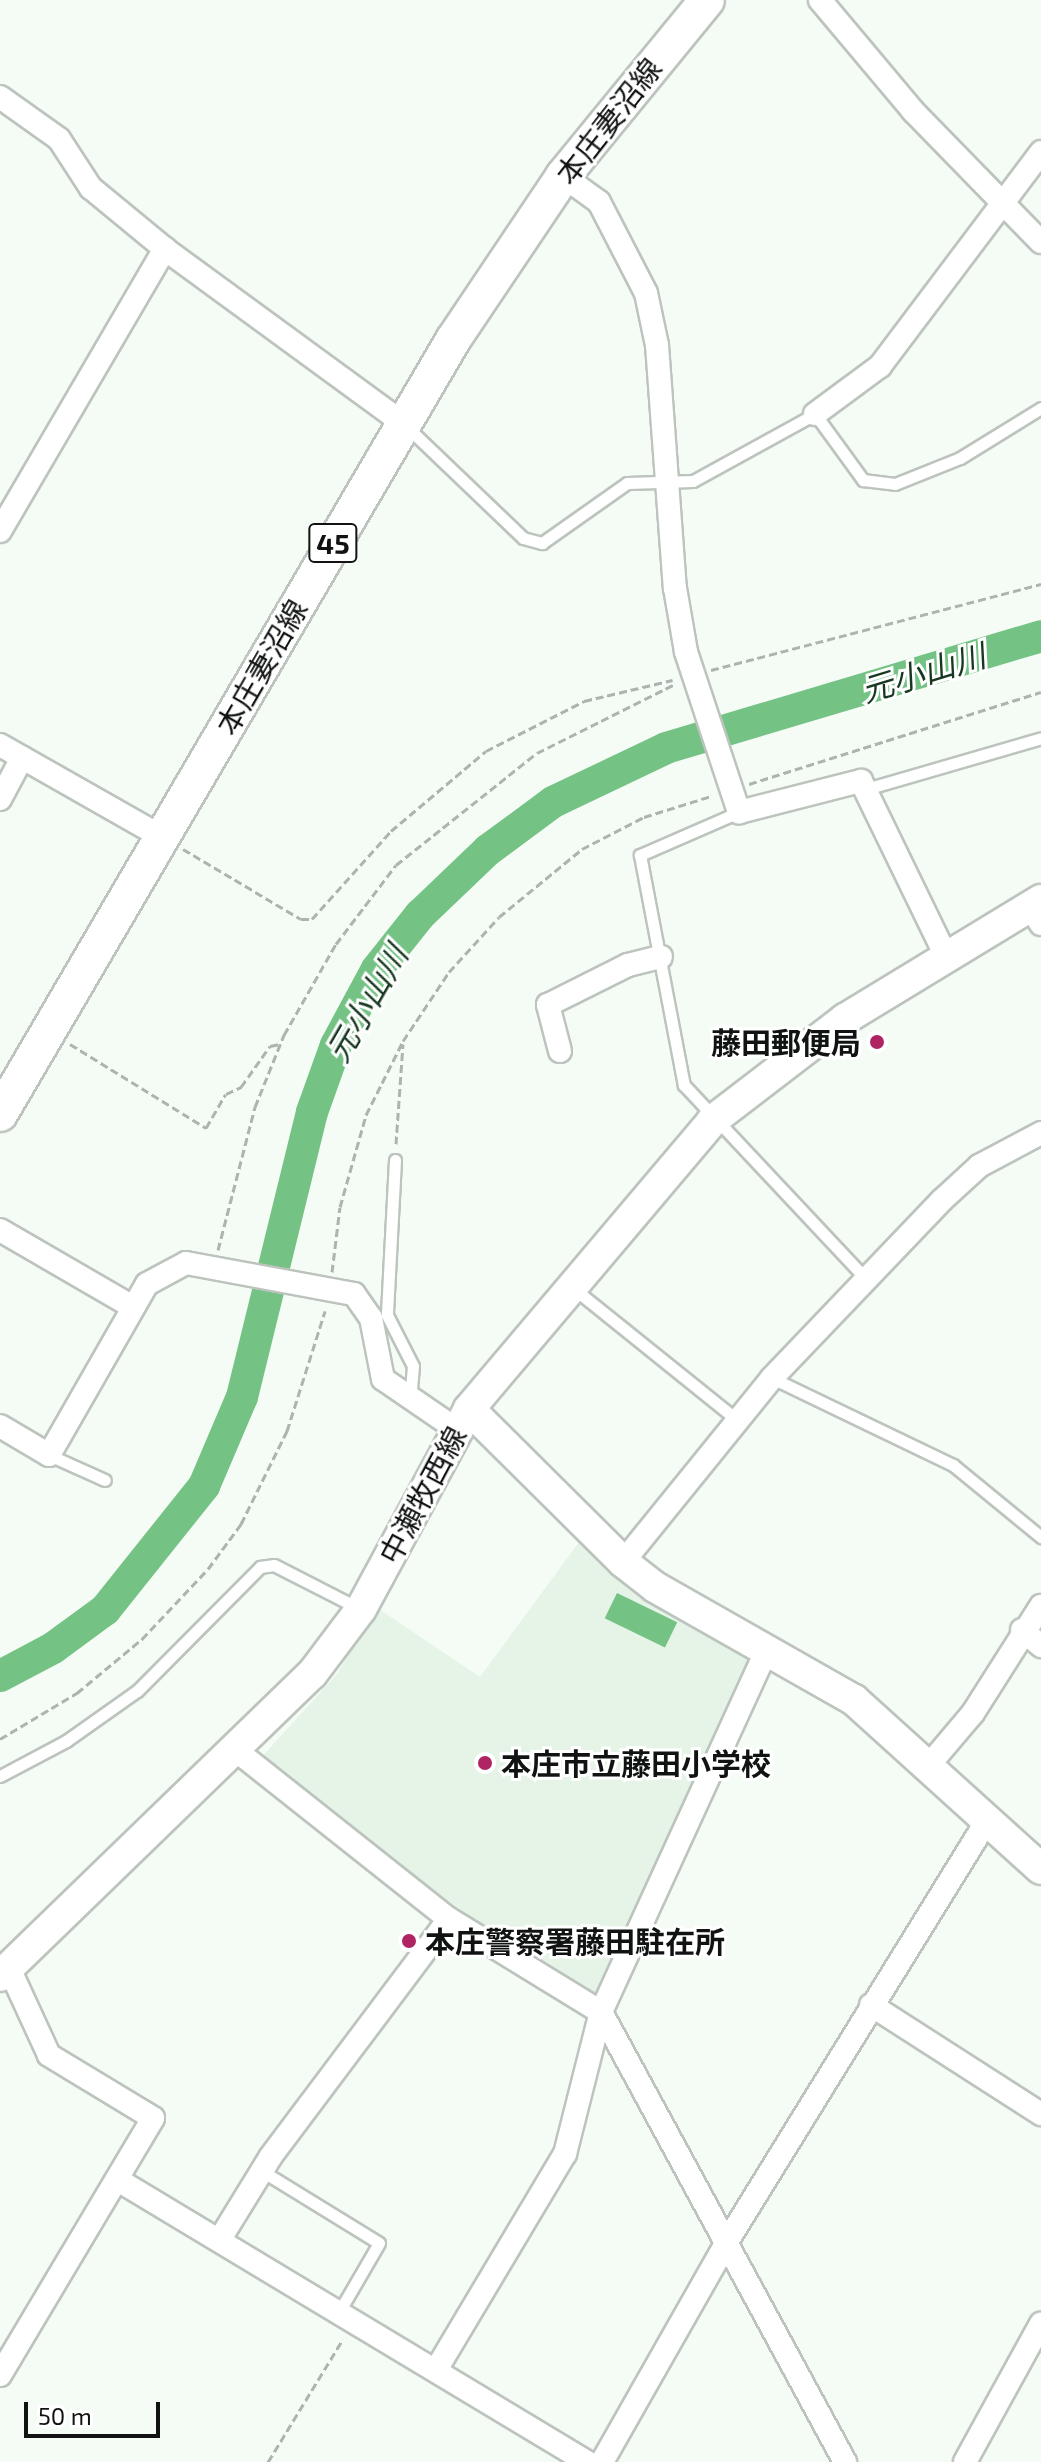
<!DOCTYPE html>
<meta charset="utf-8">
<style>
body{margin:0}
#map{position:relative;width:1041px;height:2462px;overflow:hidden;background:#f4fcf5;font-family:"Exo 2","Noto Sans JP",sans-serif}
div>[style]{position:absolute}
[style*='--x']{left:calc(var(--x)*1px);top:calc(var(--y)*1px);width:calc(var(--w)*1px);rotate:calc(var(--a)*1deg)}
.built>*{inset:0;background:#e5f4e7}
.water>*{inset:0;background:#74c284;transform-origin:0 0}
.river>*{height:32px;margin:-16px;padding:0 16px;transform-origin:16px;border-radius:16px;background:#74c284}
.path>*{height:3px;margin-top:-1.5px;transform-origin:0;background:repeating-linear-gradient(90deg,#adb3ae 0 8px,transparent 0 12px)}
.roads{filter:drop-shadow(2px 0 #bcc4bd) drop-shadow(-2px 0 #bcc4bd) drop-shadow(0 2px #bcc4bd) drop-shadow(0 -2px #bcc4bd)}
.lane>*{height:11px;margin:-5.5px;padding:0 5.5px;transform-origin:5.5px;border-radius:5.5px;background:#fff}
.street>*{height:22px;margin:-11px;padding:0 11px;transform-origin:11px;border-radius:11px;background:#fff}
.secondary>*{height:30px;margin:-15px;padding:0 15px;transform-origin:15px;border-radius:15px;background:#fff}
.primary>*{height:34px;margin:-17px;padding:0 17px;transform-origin:17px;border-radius:17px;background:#fff}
.dots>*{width:22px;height:22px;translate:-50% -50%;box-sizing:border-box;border:4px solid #fff;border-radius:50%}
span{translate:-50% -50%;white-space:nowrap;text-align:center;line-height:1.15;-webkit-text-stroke:6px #fff;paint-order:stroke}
.shield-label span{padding:2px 6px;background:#fff;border:2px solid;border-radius:6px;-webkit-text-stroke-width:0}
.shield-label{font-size:28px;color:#101311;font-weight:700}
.street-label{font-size:30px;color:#101311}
.poi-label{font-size:30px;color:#101311;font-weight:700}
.right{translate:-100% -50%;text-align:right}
.left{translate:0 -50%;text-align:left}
.water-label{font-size:32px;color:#17381f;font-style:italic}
.scale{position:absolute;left:24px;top:2402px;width:136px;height:36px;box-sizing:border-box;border:4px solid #101311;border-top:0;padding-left:10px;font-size:24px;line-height:28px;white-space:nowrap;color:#101311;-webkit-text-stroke:6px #fff;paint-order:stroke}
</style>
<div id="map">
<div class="built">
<i style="clip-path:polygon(585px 1534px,622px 1574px,752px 1663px,597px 1997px,493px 1934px,260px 1759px,337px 1674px,376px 1607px,480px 1677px)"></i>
</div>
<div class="water">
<i style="left:617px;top:1593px;width:67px;height:28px;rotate:26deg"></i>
</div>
<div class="river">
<i style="--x:0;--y:1676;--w:60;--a:-27.8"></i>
<i style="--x:53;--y:1648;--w:64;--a:-36.2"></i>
<i style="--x:105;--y:1610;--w:159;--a:-51.4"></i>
<i style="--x:204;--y:1486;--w:97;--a:-66.9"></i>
<i style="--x:242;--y:1397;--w:293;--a:-76.2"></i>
<i style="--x:312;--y:1112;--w:71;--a:-70.3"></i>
<i style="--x:336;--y:1045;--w:86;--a:-61.7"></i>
<i style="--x:377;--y:969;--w:69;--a:-51.5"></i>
<i style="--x:420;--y:915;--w:94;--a:-43.7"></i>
<i style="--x:488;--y:850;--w:81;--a:-36.4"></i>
<i style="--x:553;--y:802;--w:125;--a:-25.5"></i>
<i style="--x:666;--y:748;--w:391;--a:-16.6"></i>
</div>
<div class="path">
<i style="--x:711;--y:670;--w:341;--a:-14.6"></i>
<i style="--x:749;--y:784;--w:306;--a:-17.5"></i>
<i style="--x:183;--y:849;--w:137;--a:30.7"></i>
<i style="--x:301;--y:919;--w:11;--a:0"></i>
<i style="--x:312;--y:919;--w:118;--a:-48.1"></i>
<i style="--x:391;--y:831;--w:124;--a:-40.1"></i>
<i style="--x:486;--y:751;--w:110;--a:-27"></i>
<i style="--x:584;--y:701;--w:91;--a:-13.3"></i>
<i style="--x:70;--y:1044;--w:160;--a:31.7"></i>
<i style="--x:206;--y:1128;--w:39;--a:-60"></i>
<i style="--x:226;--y:1094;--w:17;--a:-25"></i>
<i style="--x:241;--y:1087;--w:50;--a:-54.7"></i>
<i style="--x:270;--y:1046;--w:10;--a:-11"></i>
<i style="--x:396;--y:1144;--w:100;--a:-86"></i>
<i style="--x:218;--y:1250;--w:148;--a:-75.5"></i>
<i style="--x:255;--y:1107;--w:78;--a:-68.1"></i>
<i style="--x:284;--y:1035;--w:105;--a:-60.3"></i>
<i style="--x:336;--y:944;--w:99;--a:-52.8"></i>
<i style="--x:396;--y:865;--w:180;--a:-38.5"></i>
<i style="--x:537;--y:753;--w:154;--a:-26.6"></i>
<i style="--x:332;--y:1272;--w:65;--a:-83"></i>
<i style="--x:340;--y:1207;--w:96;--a:-74.2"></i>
<i style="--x:366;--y:1115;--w:83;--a:-63.4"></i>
<i style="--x:403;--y:1041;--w:83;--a:-56.3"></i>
<i style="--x:449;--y:972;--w:74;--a:-47.7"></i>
<i style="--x:499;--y:917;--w:107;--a:-39.3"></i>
<i style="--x:582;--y:849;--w:70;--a:-27.3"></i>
<i style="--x:644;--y:817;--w:70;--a:-17.4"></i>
<i style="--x:0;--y:1739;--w:90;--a:-30.9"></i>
<i style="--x:77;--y:1693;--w:85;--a:-39.7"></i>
<i style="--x:142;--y:1639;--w:96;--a:-46.7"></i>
<i style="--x:208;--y:1569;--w:56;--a:-53.7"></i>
<i style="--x:241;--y:1524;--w:104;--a:-63.7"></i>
<i style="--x:287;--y:1431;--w:126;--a:-72.4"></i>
<i style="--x:268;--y:2462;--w:144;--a:-58.6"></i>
</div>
<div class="roads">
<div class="lane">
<i style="--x:406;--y:426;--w:162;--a:43.7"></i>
<i style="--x:523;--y:538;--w:20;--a:15"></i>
<i style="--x:542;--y:543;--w:104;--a:-35.2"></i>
<i style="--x:627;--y:483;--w:66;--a:-1.7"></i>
<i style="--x:693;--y:481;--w:139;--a:-28.8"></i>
<i style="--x:815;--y:414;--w:82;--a:54"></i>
<i style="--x:863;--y:480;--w:32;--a:7"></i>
<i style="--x:895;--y:484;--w:70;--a:-21.8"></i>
<i style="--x:960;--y:458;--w:95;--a:-31.7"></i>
<i style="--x:866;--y:789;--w:182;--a:-16.2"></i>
<i style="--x:739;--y:812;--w:108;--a:156.5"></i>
<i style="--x:640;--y:855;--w:234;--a:79.2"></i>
<i style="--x:684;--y:1085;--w:267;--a:46.8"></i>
<i style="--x:395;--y:1160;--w:155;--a:93"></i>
<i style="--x:387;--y:1315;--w:57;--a:63"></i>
<i style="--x:413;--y:1366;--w:34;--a:95"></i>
<i style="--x:573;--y:1288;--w:211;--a:38.8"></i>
<i style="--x:772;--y:1378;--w:201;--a:25.7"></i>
<i style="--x:953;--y:1465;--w:114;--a:39.3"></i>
<i style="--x:49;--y:1455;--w:61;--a:24.1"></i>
<i style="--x:0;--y:1776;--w:75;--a:-27.9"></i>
<i style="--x:66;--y:1741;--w:87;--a:-35.2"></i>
<i style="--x:137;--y:1691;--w:175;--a:-45.2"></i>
<i style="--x:260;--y:1567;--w:14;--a:-8"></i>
<i style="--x:274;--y:1565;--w:97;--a:27.1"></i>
<i style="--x:262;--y:2171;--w:137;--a:31.6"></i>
<i style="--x:379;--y:2243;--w:78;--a:120.2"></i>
</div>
<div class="street">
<i style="--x:820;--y:0;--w:145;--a:50"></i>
<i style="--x:913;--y:111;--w:183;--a:45.7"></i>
<i style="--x:0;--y:97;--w:72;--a:35.4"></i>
<i style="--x:59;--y:139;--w:59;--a:56.9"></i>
<i style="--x:91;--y:188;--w:96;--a:39.5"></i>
<i style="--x:165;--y:249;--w:295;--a:36.2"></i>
<i style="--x:563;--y:176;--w:44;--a:35.8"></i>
<i style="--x:599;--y:202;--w:102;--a:62.7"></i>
<i style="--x:646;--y:293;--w:53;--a:78.1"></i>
<i style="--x:657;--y:345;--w:244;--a:85.8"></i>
<i style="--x:675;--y:588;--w:65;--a:80.2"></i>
<i style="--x:686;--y:652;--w:169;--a:71.7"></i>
<i style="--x:739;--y:812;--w:126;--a:-14.3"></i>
<i style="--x:861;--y:781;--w:197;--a:64.1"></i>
<i style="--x:815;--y:414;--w:81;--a:-36.4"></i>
<i style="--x:880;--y:366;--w:268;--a:-53"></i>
<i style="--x:0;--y:531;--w:327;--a:-59.7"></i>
<i style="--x:0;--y:745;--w:186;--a:29.6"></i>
<i style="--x:0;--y:799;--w:47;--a:-61.8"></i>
<i style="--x:1030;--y:906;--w:21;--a:59"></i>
<i style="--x:560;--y:1051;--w:48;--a:-104.6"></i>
<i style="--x:548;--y:1005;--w:89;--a:-26.6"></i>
<i style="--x:628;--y:965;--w:34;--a:-14"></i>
<i style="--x:0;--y:1230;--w:151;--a:30.1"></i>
<i style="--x:0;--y:1426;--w:57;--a:30.6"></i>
<i style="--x:49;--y:1455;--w:197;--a:-60.2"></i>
<i style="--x:147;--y:1284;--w:44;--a:-28.3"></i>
<i style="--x:186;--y:1263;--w:171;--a:10.5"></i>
<i style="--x:354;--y:1294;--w:29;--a:55"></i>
<i style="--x:371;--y:1318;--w:62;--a:78.9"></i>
<i style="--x:383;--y:1379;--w:88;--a:34.4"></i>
<i style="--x:623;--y:1562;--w:237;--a:-51"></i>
<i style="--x:772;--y:1378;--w:245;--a:-46.3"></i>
<i style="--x:941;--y:1201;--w:52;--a:-42.6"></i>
<i style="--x:979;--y:1166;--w:70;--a:-28"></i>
<i style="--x:1022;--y:1630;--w:25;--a:40"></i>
<i style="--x:238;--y:1752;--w:269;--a:38.4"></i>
<i style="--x:449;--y:1919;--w:178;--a:31.5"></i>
<i style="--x:601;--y:2012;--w:512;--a:61.53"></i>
<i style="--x:929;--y:1765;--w:68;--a:-49.8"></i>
<i style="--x:973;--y:1713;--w:127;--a:-57.6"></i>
<i style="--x:871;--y:2005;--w:202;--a:32.7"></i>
<i style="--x:118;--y:2180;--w:547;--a:31.02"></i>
<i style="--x:220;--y:2239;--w:97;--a:-58.4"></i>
<i style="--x:271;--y:2156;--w:296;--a:-53.1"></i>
<i style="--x:436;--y:2370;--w:252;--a:-59.2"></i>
<i style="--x:565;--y:2154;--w:146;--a:-75.8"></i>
<i style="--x:601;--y:2012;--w:398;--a:-65.4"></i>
<i style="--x:0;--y:2375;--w:299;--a:-59.2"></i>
<i style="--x:153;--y:2118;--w:122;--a:-148.8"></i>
<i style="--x:49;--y:2055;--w:96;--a:-114.7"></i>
<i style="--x:602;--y:2462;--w:255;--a:-60.4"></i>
<i style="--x:728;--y:2240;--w:493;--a:-58.3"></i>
<i style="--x:965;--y:2462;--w:158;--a:-61.2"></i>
</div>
<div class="secondary">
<i style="--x:469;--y:1409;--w:217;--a:44.8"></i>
<i style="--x:623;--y:1562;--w:41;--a:38"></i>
<i style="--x:655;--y:1587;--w:229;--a:29.6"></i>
<i style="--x:854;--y:1700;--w:252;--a:42.1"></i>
<i style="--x:0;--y:1976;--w:434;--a:-44.1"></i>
<i style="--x:312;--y:1674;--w:81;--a:-53"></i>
<i style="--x:361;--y:1609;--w:227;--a:-61.6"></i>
<i style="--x:469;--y:1409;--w:377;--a:-49.8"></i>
<i style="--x:712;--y:1121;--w:168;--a:-37.5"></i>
<i style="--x:845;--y:1019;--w:229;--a:-31.3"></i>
</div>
<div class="primary">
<i style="--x:0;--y:1114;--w:897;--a:-59.66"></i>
<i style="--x:453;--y:340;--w:197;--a:-56.1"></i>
<i style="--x:563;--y:176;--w:227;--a:-50.7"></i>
</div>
</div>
<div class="dots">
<i style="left:877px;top:1042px;background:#af2462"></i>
<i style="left:485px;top:1763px;background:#af2462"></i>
<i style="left:409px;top:1941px;background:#af2462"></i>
</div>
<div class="shield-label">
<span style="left:333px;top:543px">45</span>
</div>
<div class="street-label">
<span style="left:608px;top:121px;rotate:-52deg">本庄妻沼線</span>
<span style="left:261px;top:667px;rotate:-60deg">本庄妻沼線</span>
<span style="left:422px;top:1495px;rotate:-62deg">中瀬牧西線</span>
</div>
<div class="poi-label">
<span class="right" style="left:861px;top:1042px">藤田郵便局</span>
<span class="left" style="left:501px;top:1763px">本庄市立藤田小学校</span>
<span class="left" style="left:425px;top:1941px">本庄警察署藤田駐在所</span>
</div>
<div class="water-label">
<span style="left:923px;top:672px;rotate:-17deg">元小山川</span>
<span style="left:366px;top:1003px;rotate:-60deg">元小山川</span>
</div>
<div class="scale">50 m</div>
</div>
